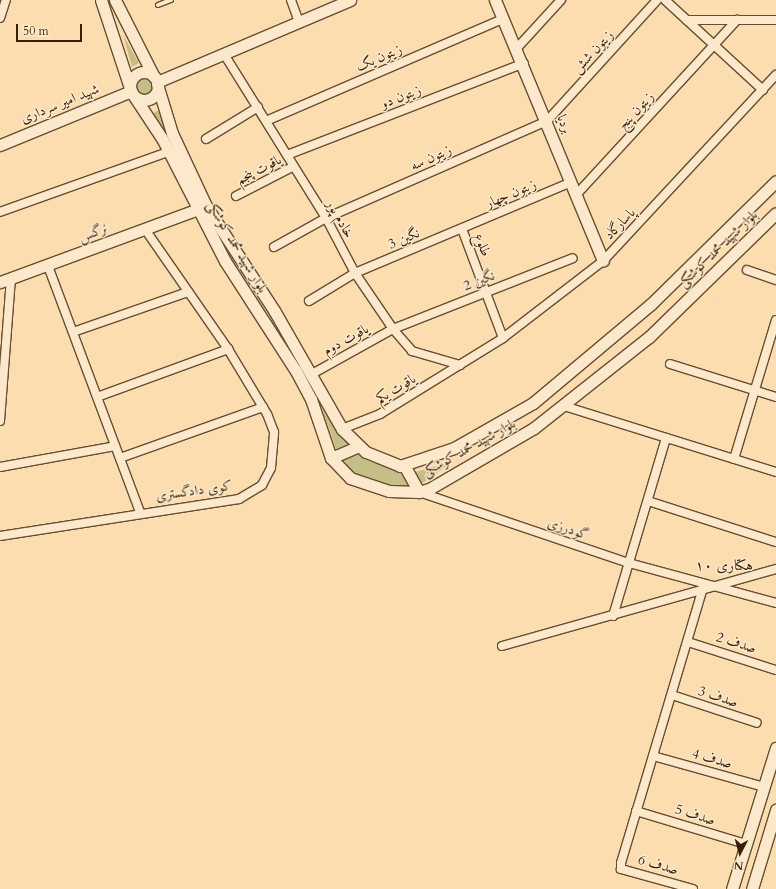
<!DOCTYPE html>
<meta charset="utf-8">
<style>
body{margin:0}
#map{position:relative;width:776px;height:889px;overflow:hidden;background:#fbddb0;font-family:Cardo,Amiri,serif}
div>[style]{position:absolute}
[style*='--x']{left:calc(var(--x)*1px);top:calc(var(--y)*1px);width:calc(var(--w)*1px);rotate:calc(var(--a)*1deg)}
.green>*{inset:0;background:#c5bf87}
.round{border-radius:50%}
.roads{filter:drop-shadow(1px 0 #674e31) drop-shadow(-1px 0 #674e31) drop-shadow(0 1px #674e31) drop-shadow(0 -1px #674e31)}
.lane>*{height:4px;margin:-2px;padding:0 2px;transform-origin:2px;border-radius:2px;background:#fce9cc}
.street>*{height:8px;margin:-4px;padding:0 4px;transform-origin:4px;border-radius:4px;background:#fce9cc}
.secondary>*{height:11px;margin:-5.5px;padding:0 5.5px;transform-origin:5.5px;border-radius:5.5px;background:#fce9cc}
.secondary>.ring{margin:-5.5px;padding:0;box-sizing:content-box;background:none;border:11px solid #fce9cc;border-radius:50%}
span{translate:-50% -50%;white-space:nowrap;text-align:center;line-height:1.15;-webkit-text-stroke:3px #fce9cc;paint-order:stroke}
.street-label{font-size:14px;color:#361f07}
.neighbourhood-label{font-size:15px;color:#361f07}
.north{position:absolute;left:720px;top:833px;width:40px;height:40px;-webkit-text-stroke:3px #fce9cc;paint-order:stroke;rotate:186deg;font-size:11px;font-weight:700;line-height:16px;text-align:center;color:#361f07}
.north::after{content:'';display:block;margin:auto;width:14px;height:18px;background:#361f07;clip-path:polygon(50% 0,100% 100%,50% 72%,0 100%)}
.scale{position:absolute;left:16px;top:24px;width:66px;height:18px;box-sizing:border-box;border:2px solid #361f07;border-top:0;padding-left:5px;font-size:12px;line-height:14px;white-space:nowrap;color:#361f07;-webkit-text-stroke:3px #fce9cc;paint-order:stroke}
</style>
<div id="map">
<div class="green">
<i style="clip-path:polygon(123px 35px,139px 63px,132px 67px)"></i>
<i class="round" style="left:135px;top:78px;width:18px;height:18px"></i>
<i style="clip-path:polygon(159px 110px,168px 139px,151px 114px)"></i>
<i style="clip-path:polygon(322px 409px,349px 444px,336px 449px)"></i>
<i style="clip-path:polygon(357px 450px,369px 461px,402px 471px,411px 488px,385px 486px,354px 475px,337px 459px)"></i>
<i style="clip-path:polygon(454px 461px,421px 484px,415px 472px)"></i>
</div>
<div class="roads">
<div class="lane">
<i style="--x:158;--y:5;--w:14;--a:-21"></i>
</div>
<div class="street">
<i style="--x:291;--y:0;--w:23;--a:70"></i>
<i style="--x:665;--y:0;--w:133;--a:42.6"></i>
<i style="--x:0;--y:18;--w:19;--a:-72"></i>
<i style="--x:687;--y:20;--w:89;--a:0"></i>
<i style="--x:517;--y:48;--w:65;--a:-47.5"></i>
<i style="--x:224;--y:54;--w:193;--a:58.1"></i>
<i style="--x:326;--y:218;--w:62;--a:62.2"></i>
<i style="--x:355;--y:273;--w:68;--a:55.8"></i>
<i style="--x:393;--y:329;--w:29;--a:49"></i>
<i style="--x:412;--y:351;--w:50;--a:16.3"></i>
<i style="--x:266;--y:121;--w:258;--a:-23.3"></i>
<i style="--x:206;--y:139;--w:61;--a:-31.6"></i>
<i style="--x:287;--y:155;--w:254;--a:-21.2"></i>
<i style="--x:576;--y:195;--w:238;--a:-47.4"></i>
<i style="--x:236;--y:196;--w:65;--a:-27.3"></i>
<i style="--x:0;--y:212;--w:178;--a:-19.7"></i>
<i style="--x:462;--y:229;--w:116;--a:69.4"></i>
<i style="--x:274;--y:247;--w:60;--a:-29.1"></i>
<i style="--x:326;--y:218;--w:241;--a:-23.7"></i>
<i style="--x:547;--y:121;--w:164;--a:-47.7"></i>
<i style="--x:48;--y:266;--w:263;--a:69.5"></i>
<i style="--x:747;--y:270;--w:31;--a:19"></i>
<i style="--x:309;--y:301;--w:54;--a:-31.3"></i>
<i style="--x:355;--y:273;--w:234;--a:-22.8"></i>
<i style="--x:73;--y:332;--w:122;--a:-19.2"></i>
<i style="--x:670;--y:364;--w:111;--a:17.3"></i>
<i style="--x:312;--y:374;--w:93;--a:-29.1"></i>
<i style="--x:393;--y:329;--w:193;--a:-21.5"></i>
<i style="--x:97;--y:397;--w:140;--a:-20.1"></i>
<i style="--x:564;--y:406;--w:222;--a:17.3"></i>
<i style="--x:0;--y:421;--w:142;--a:-85.6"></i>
<i style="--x:342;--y:429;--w:41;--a:-21.5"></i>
<i style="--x:380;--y:414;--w:145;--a:-31.7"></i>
<i style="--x:503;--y:338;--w:126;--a:-37.6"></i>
<i style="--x:603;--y:261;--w:254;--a:-47.1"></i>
<i style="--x:120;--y:458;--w:152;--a:-19.6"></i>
<i style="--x:734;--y:459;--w:145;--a:-73.2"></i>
<i style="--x:0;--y:467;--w:117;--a:-10.3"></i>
<i style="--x:419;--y:492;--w:222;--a:18.7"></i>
<i style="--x:629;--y:563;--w:152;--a:15.2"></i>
<i style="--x:648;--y:501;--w:134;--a:17.8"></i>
<i style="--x:0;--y:536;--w:242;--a:-8.8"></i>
<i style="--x:239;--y:499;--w:27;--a:-31"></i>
<i style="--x:262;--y:485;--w:19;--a:-62"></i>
<i style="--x:271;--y:468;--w:36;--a:-85"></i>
<i style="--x:274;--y:432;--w:19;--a:-111"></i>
<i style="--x:267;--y:414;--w:76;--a:-121"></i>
<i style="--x:228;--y:349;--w:146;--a:-124.7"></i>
<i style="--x:613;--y:616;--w:186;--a:-73.4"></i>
<i style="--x:688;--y:642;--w:92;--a:17.7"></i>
<i style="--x:502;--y:646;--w:285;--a:-15.7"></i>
<i style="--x:672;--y:695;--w:89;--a:18.2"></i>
<i style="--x:653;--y:756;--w:115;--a:15.6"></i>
<i style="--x:636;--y:811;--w:115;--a:16.7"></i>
<i style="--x:693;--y:889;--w:75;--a:-164.5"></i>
<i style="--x:621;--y:869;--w:6;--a:-90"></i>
<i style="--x:621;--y:863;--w:287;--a:-73.4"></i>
</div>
<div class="secondary">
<i style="--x:101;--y:0;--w:93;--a:71.8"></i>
<i style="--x:115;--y:0;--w:86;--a:63.1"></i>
<i style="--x:495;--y:0;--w:282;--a:67.5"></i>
<i class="ring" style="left:130px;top:72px;width:17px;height:17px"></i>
<i style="--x:157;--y:82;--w:210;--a:-23"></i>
<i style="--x:157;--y:84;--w:51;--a:73"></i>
<i style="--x:172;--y:133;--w:81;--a:65"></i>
<i style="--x:206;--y:206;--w:126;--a:56.9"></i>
<i style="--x:275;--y:312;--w:135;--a:60.2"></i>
<i style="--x:342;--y:429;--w:33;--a:44"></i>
<i style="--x:366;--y:452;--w:37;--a:22"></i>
<i style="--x:400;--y:466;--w:57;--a:-18.4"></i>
<i style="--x:454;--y:448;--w:91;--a:-29.7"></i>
<i style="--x:533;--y:403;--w:154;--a:-40"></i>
<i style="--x:651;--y:304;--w:175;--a:-44.5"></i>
<i style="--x:132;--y:93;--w:56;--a:56.6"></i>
<i style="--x:163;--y:140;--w:136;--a:62.9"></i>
<i style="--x:225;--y:261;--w:131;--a:57.2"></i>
<i style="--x:296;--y:371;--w:32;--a:62"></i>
<i style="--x:311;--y:399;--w:62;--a:71.3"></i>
<i style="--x:331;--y:458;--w:28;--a:46"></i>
<i style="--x:350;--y:478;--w:41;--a:18.4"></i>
<i style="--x:389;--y:491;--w:29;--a:2"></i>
<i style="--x:418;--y:492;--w:11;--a:-15"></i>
<i style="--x:429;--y:489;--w:121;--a:-30.2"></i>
<i style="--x:534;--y:428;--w:147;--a:-38.4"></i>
<i style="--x:649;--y:337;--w:177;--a:-44.3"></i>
<i style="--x:0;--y:145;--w:142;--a:-22.4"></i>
<i style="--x:0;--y:282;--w:209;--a:-20.2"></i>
<i style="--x:331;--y:458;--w:30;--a:-23"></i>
<i style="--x:404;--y:465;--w:31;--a:61"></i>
<i style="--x:732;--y:889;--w:148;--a:-72.7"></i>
<i style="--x:752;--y:889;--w:83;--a:-73.1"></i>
</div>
</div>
<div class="street-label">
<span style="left:593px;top:52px;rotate:-47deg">زیتون شش</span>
<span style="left:379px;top:58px;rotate:-23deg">زیتون یک</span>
<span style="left:401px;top:97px;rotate:-21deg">زیتون دو</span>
<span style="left:60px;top:104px;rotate:-22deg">شهید امیر سرداری</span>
<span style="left:636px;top:111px;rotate:-47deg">زیتون پنج</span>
<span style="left:564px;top:124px;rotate:69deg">بردیا</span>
<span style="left:431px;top:158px;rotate:-24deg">زیتون سه</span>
<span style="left:259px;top:170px;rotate:-27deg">یاقوت پنجم</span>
<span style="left:511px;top:194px;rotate:-23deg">زیتون چهار</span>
<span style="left:340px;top:219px;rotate:60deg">خادم پور</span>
<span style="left:620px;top:224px;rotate:-46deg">پاسارگاد</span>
<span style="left:93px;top:233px;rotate:-21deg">نرگس</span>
<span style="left:404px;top:239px;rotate:-23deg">نگین 3</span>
<span style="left:482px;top:245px;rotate:68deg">طلوع</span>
<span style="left:237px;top:247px;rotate:59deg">بلوار شهید محمد کوشکی</span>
<span style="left:718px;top:249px;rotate:-44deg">بلوار شهید محمد کوشکی</span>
<span style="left:479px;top:281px;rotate:-21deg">نگین 2</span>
<span style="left:346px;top:340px;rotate:-29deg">یاقوت دوم</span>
<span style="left:396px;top:389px;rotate:-31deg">یاقوت یکم</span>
<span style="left:469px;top:448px;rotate:-29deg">بلوار شهید محمد کوشکی</span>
<span style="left:194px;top:491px;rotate:-8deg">کوی دادگستری</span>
<span style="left:568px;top:529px;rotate:19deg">گودرزی</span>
<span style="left:736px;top:643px;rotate:17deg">صدف 2</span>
<span style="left:718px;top:697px;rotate:18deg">صدف 3</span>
<span style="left:712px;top:759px;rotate:15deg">صدف 4</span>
<span style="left:695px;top:815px;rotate:17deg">صدف 5</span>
<span style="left:658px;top:865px;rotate:16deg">صدف 6</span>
</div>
<div class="neighbourhood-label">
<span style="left:724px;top:566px">۱۰ هکتاری</span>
</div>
<div class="north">N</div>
<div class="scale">50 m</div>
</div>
